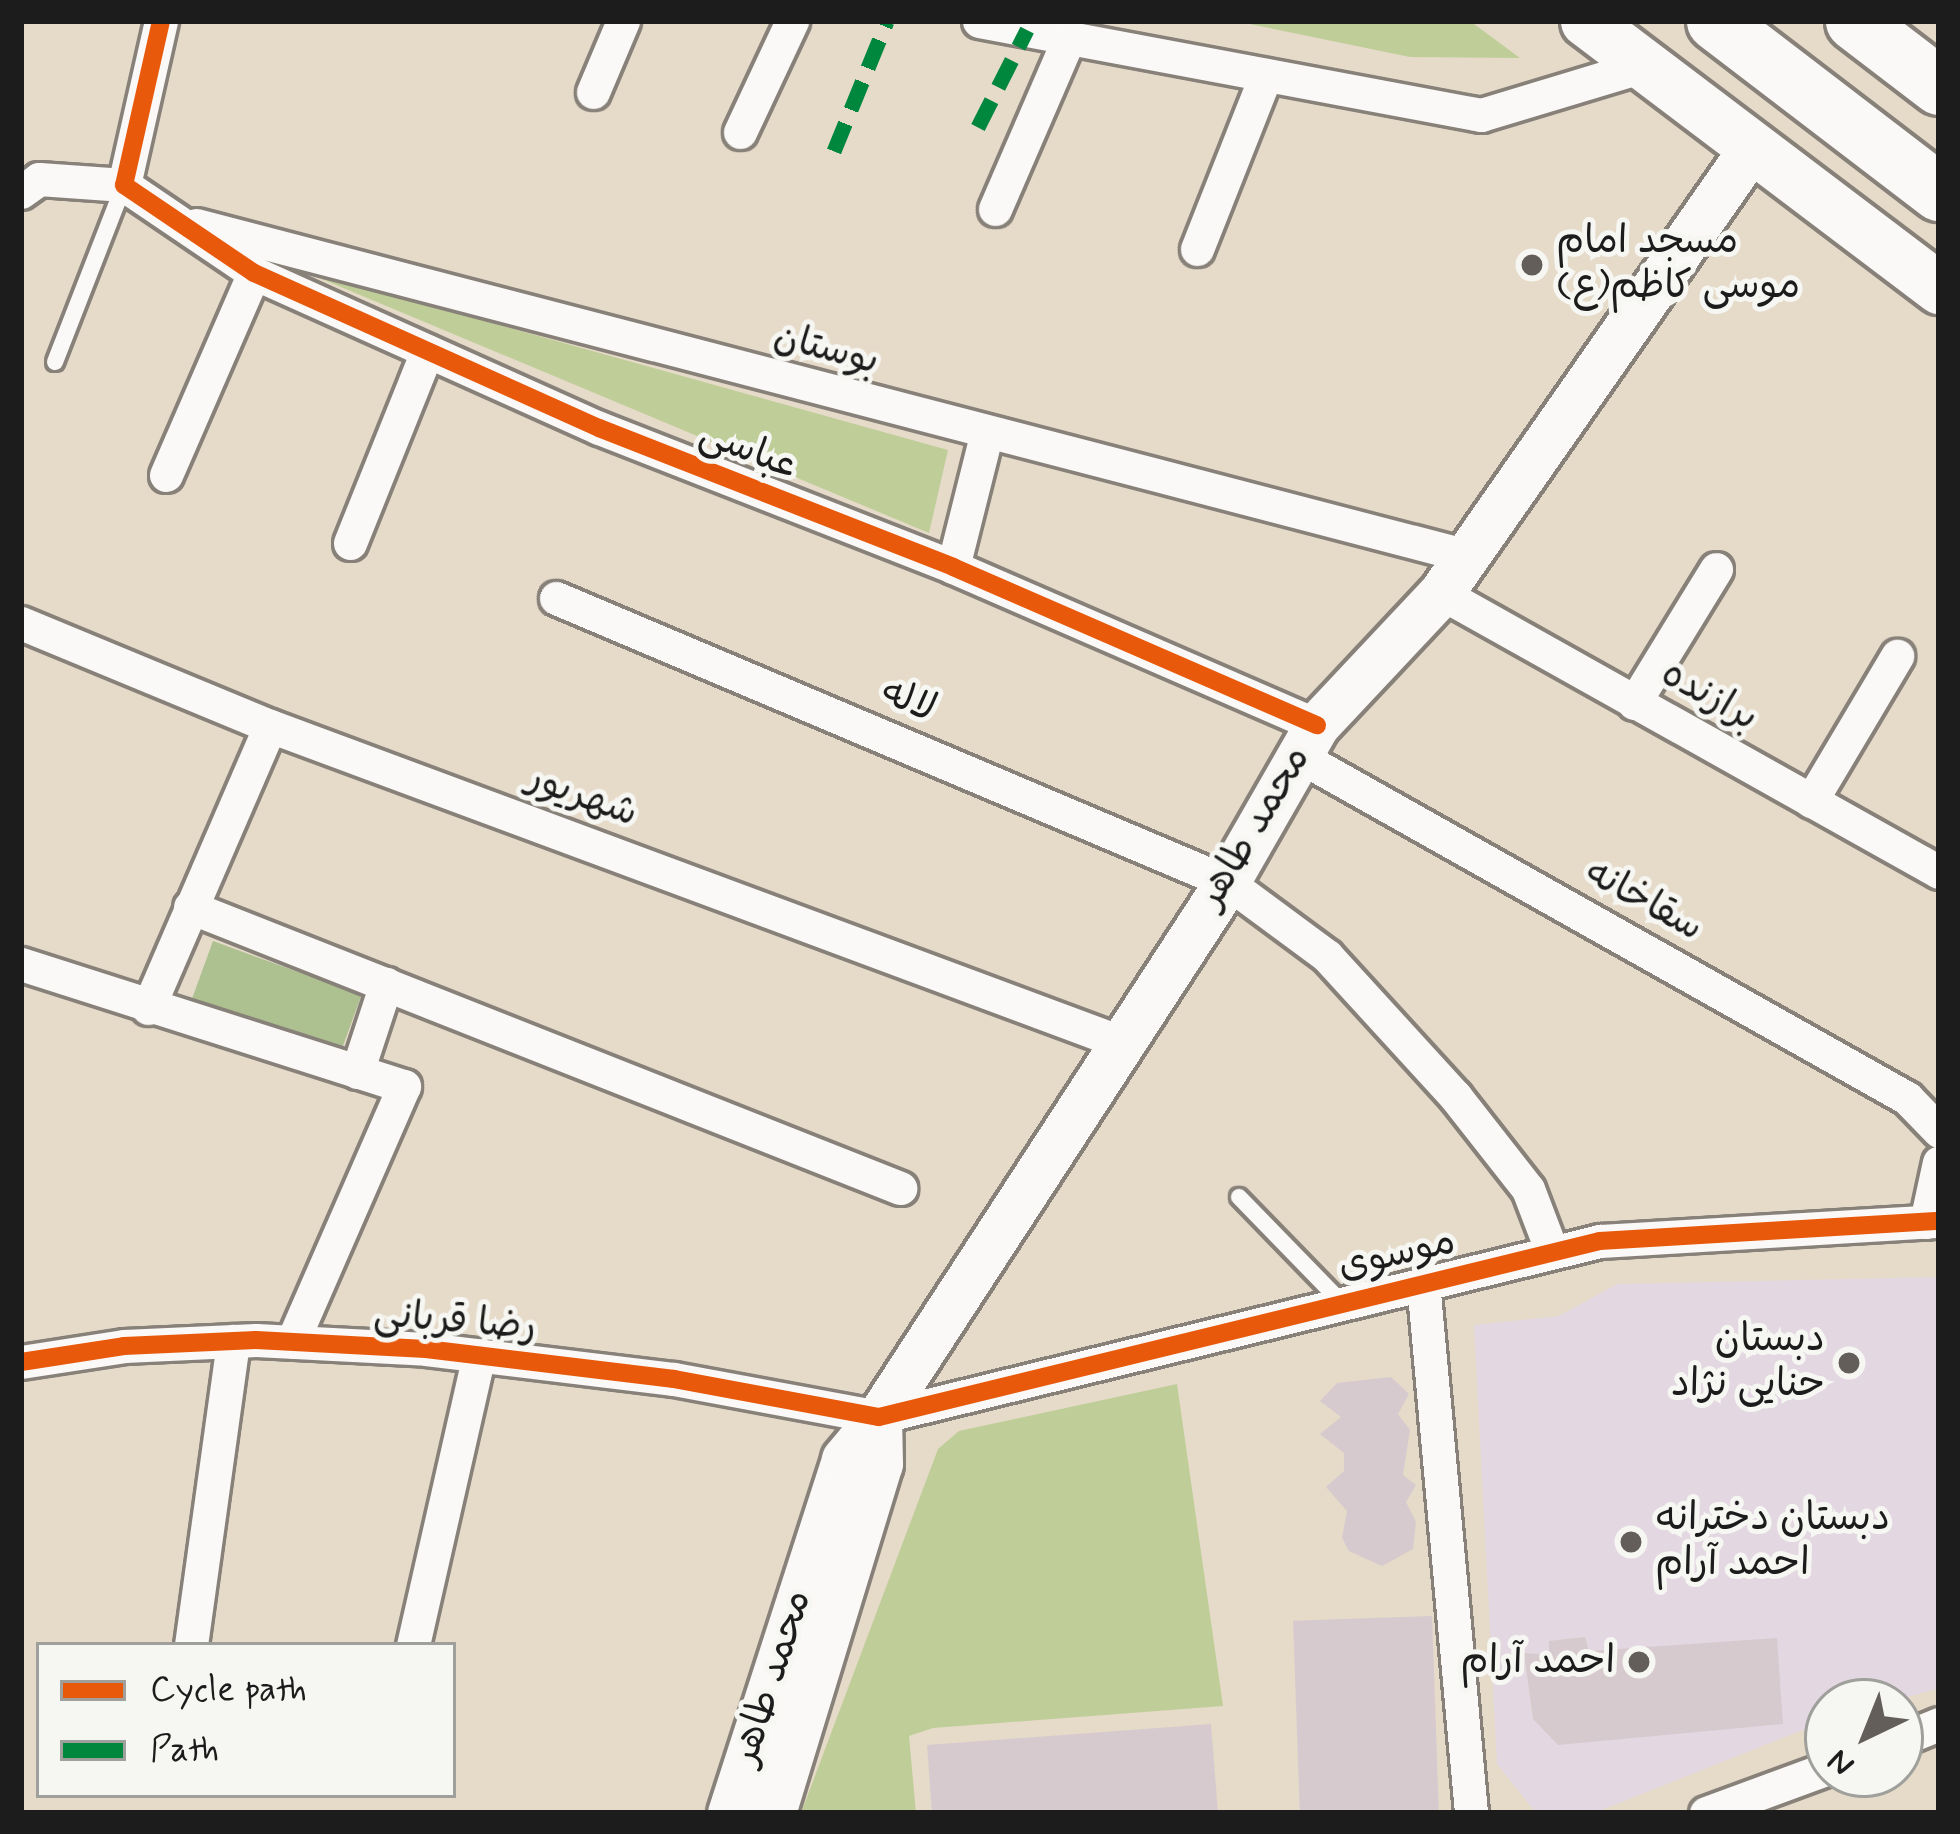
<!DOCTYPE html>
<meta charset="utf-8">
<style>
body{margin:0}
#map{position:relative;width:1960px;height:1834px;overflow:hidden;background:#e6dac9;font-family:Mynerve,"Playpen Sans Arabic",sans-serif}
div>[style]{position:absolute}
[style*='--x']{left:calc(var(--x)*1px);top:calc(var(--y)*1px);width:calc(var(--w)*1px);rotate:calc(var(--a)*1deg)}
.built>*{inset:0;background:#e3d7e1}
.green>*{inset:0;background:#bfce98}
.forest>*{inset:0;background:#adc090;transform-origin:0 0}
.building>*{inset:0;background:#d7cace;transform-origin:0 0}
.roads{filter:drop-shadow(3px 0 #878179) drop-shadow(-3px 0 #878179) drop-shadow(0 3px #878179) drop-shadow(0 -3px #878179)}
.lane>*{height:16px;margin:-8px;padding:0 8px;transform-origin:8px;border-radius:8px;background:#fbf9f7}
.street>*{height:33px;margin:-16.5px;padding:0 16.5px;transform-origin:16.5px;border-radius:16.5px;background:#fbf9f7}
.secondary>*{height:45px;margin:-22.5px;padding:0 22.5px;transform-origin:22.5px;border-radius:22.5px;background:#fbf9f7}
.primary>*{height:51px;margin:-25.5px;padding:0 25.5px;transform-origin:25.5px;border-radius:25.5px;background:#fbf9f7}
.highway>*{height:57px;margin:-28.5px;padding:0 28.5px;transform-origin:28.5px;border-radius:28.5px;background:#fbf9f7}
.quiet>*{height:15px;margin-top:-7.5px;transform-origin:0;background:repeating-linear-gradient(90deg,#00873e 0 30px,transparent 0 45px)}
.cycleway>*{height:18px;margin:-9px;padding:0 9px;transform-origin:9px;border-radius:9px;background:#e8590c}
.dots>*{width:33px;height:33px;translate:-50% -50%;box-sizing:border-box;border:6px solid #f6f6f2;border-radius:50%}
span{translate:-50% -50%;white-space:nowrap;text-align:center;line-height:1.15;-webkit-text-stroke:10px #f6f6f2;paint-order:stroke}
.poi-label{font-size:39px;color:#1c1c1c}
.left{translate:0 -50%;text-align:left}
.right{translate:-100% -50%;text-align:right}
.street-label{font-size:39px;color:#1c1c1c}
.frame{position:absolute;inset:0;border:24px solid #1c1c1c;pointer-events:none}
.legend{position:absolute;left:36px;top:1642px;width:420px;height:156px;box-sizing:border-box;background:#f6f6f2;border:3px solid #9f9f9c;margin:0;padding:15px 21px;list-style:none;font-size:36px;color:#1c1c1c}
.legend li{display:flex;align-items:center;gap:24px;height:60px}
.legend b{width:60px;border:3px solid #9f9f9c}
.north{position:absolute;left:1804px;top:1678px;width:120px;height:120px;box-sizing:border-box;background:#f6f6f2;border:3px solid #9f9f9c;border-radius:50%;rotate:223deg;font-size:33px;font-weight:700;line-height:48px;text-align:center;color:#1c1c1c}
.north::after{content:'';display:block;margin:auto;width:42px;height:54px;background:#635e59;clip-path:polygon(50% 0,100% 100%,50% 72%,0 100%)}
</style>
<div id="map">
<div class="built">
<i style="clip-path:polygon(evenodd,1939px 1277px,1939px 1688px,1891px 1702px,1828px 1702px,1828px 1720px,1594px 1813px,1536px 1813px,1497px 1764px,1474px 1325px,1559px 1316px,1617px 1284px,1939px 1277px,1585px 1637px,1589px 1651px,1741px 1642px,1558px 1745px,1533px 1719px,1524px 1654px,1549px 1655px,1550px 1641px,1585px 1637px)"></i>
</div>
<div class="green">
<i style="clip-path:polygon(1235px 21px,1470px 21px,1520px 58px,1410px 57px)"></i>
<i style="clip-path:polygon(298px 269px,948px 450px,929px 533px)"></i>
<i style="clip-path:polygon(1177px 1384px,1223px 1706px,933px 1728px,909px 1736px,916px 1813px,801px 1813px,938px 1449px,959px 1431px)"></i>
</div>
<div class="forest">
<i style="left:213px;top:941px;width:158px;height:63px;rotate:20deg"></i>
</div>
<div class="building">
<i style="clip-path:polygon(1391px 1377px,1409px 1394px,1398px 1414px,1410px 1430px,1403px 1475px,1416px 1485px,1406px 1502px,1416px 1522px,1413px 1549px,1382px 1566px,1349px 1551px,1342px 1538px,1347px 1511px,1326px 1487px,1344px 1471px,1344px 1453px,1320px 1434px,1341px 1417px,1320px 1401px,1337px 1383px)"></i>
<i style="left:1432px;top:1616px;width:197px;height:139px;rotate:88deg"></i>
<i style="clip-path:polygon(1585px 1637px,1589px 1651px,1777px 1638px,1783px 1724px,1558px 1745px,1533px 1719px,1524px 1653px,1549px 1655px,1549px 1641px)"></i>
<i style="clip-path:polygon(1211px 1724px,1218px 1813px,932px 1813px,927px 1745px)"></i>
</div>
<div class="roads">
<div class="lane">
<i style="--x:55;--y:362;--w:190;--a:-68.7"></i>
<i style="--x:1239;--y:1197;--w:145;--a:45.8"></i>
</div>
<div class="street">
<i style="--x:161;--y:21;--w:168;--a:102.7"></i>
<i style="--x:124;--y:185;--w:157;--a:34.1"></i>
<i style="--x:254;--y:273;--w:378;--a:24.2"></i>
<i style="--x:599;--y:428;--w:380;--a:21.4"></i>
<i style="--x:953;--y:567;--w:397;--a:23.5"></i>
<i style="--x:979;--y:21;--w:511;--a:10.61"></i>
<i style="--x:1481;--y:115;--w:169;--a:-16.8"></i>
<i style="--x:593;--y:92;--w:77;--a:-67.1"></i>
<i style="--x:740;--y:132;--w:123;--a:-64.9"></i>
<i style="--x:21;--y:192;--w:22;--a:-36"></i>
<i style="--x:39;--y:179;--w:85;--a:4"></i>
<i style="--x:995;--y:209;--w:186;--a:-66.6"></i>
<i style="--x:196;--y:225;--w:1314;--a:14.59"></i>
<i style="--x:1197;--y:249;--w:187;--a:-68.4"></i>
<i style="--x:166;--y:475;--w:220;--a:-66.5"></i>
<i style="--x:350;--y:543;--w:207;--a:-68.1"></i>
<i style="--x:953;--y:567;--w:135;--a:-75.9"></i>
<i style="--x:1441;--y:593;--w:571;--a:29.26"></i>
<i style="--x:556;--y:598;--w:729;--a:22.94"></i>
<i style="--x:1227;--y:882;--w:124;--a:36.5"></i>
<i style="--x:1327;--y:956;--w:190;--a:47.6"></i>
<i style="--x:1455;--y:1096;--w:118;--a:51.9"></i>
<i style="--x:1528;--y:1189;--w:67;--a:69.1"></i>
<i style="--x:21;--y:623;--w:269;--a:22.5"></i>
<i style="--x:270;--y:726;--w:905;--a:20.38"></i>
<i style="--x:1634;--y:703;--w:157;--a:-58.5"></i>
<i style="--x:1297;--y:755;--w:700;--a:29.35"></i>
<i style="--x:1907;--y:1098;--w:46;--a:45.9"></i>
<i style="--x:1811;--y:801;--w:169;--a:-59.3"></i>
<i style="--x:190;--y:907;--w:764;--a:21.59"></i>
<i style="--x:21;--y:964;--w:402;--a:17.7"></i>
<i style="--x:404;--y:1086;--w:279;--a:113.6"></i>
<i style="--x:148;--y:1008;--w:307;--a:-66.6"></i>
<i style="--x:357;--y:1072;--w:93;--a:-71.8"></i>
<i style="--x:1926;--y:1222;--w:61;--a:-77.8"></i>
<i style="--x:1423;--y:1282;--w:533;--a:84.83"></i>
<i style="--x:21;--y:1362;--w:104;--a:-8.8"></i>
<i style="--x:124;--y:1346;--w:132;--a:-2.6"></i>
<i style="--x:256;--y:1340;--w:170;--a:3"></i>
<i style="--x:426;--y:1349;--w:250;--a:6.9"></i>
<i style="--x:674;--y:1379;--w:208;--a:10.5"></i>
<i style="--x:879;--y:1417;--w:742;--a:-13.72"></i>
<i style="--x:1600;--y:1241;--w:340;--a:-3.4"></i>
<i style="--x:191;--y:1645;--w:307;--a:-82.1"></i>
<i style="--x:413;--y:1645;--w:297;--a:-77.2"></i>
<i style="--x:1900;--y:1740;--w:42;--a:-22.3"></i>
<i style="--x:1706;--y:1813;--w:130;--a:-20.2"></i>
</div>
<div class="secondary">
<i style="--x:730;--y:1813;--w:372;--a:-72.1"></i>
<i style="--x:844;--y:1459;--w:55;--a:-50.2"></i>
<i style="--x:879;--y:1417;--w:638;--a:-56.96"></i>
<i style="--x:1227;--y:882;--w:181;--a:-60.2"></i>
<i style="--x:1317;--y:725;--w:181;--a:-46.8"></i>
<i style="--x:1441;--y:593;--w:542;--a:-55.08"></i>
<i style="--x:773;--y:1813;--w:365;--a:-73"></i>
<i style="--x:880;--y:1464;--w:47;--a:-91.2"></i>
</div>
<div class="primary">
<i style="--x:1586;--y:21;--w:443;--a:37.1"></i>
</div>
<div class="highway">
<i style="--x:1715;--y:21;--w:282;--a:37.4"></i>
<i style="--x:1854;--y:21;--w:107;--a:37.4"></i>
</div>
</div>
<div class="quiet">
<i style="--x:978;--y:127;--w:109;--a:-63.2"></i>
<i style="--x:834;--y:151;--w:140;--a:-67.8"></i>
</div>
<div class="cycleway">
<i style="--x:161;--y:21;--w:168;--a:102.7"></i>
<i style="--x:124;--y:185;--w:157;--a:34.1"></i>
<i style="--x:254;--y:273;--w:378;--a:24.2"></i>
<i style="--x:599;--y:428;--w:380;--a:21.4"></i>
<i style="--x:953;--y:567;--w:397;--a:23.5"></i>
<i style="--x:21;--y:1362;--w:104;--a:-8.8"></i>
<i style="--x:124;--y:1346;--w:132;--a:-2.6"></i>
<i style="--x:256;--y:1340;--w:170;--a:3"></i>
<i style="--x:426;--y:1349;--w:250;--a:6.9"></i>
<i style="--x:674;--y:1379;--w:208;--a:10.5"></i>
<i style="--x:879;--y:1417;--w:742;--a:-13.72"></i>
<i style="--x:1600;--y:1241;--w:340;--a:-3.4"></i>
</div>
<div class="dots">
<i style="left:1532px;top:265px;background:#635e59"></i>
<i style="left:1849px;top:1363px;background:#635e59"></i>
<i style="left:1631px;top:1542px;background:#635e59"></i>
<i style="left:1639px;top:1662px;background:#635e59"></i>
</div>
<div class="poi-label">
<span class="left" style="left:1556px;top:265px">مسجد امام<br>موسی کاظم(ع)</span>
<span class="right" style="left:1825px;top:1363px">دبستان<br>حنایی نژاد</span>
<span class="left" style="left:1655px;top:1542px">دبستان دخترانه<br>احمد آرام</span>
<span class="right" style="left:1615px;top:1662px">احمد آرام</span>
</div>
<div class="street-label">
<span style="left:826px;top:350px;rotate:15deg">بوستان</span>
<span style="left:748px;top:451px;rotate:21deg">عباسی</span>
<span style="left:1709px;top:697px;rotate:29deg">برازنده</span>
<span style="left:908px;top:702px;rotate:23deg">لاله</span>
<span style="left:582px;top:797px;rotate:20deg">شهریور</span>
<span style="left:1255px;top:828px;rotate:-59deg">محمد طاهر</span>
<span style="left:1643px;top:901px;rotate:29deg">سقاخانه</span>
<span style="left:1397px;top:1255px;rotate:-13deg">موسوی</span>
<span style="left:455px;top:1322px;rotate:5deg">رضا قربانی</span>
<span style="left:773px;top:1678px;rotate:-72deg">محمد طاهر</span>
</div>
<div class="frame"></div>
<ul class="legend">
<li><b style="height:15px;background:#e8590c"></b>Cycle path</li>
<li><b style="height:15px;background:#00873e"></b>Path</li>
</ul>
<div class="north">N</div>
</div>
